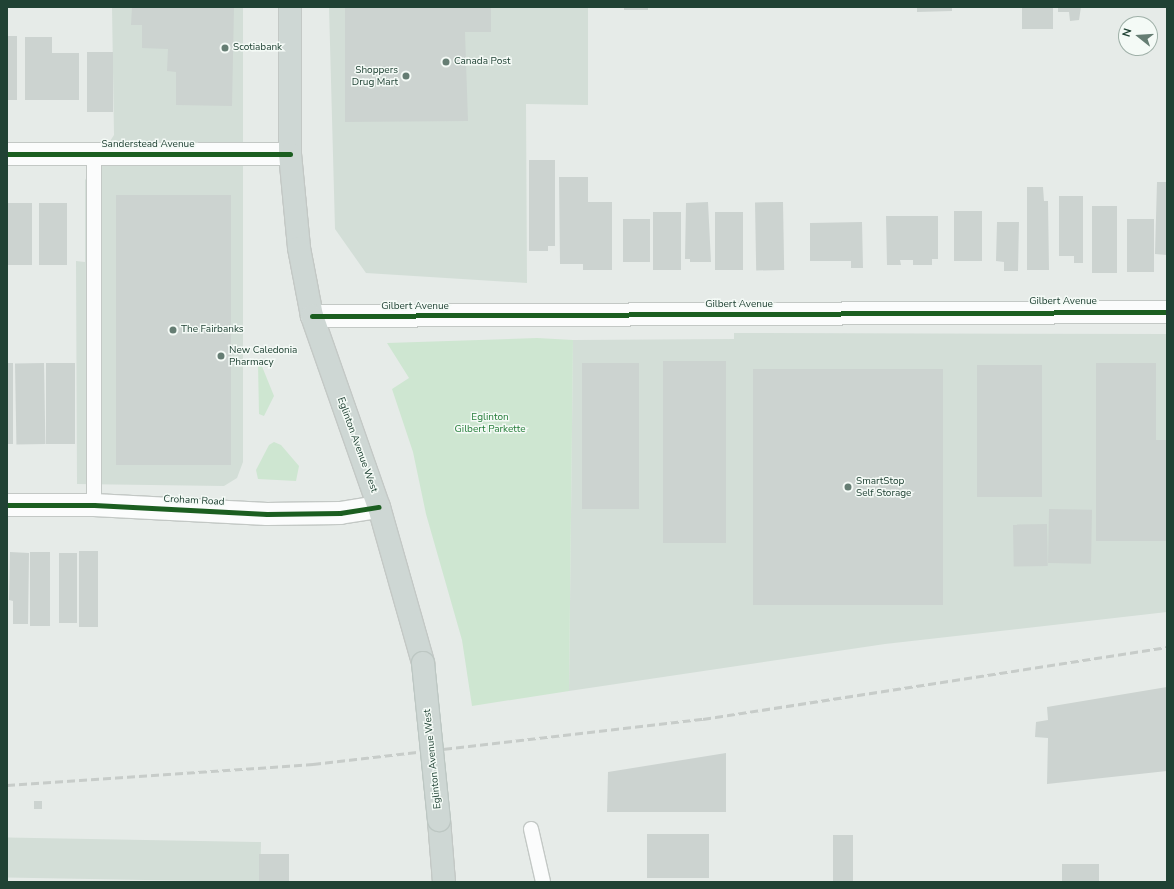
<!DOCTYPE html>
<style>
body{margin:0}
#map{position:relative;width:1174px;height:889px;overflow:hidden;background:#e6ebe8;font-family:"Nunito Sans",sans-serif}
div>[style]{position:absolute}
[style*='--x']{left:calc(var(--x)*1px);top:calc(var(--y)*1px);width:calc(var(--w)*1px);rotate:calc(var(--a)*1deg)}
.built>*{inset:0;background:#d3ded7;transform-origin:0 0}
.green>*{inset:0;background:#cee6d1}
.building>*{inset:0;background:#ccd3d0;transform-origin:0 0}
.roads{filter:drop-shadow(1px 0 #c3c8c5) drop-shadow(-1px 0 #c3c8c5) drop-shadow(0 1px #c3c8c5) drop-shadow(0 -1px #c3c8c5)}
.lane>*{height:14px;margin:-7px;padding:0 7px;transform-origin:7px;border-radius:7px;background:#fbfcfc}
.street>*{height:22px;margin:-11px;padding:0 11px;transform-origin:11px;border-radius:11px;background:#fbfcfc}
.primary>*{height:22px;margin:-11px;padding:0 11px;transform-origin:11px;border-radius:11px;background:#ced7d4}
.rail>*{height:3px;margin-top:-1.5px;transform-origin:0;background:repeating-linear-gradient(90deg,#c7ccc9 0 8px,transparent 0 12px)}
.bridges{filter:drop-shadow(1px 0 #bdc7c3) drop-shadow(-1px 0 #bdc7c3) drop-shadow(0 1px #bdc7c3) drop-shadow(0 -1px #bdc7c3)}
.primary-bridge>*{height:22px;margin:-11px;padding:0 11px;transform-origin:11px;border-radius:11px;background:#ced7d4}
.cycleway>*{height:5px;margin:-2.5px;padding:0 2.5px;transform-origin:2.5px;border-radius:2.5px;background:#1b5e20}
.dots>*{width:11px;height:11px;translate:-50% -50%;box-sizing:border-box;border:2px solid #f4faf6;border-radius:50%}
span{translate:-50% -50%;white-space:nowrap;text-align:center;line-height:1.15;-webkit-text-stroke:3px #f4faf6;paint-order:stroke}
.poi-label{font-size:10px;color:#204234}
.left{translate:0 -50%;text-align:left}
.right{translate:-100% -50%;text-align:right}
.street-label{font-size:10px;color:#204234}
.park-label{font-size:10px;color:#267e3a}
.frame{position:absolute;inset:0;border:8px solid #204234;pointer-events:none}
.north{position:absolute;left:1118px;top:16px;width:40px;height:40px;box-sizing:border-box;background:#f4faf6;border:1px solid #9fb0a8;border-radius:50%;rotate:287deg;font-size:11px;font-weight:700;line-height:16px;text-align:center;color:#204234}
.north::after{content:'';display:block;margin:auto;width:14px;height:18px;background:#657d73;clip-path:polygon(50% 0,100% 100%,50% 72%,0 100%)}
</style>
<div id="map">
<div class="built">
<i style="clip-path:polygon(112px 7px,243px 7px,243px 462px,237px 478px,224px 486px,77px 484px,76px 261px,85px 262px,85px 180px,114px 135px)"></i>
<i style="clip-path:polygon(329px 7px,588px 7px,588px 105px,526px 104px,527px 283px,366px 273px,335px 229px)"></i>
<i style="clip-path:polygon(734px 333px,1167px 334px,1167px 612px,885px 644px,569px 691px,573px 340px,734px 339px)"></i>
<i style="left:261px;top:842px;width:40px;height:254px;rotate:91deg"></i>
</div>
<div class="green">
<i style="clip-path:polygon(537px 338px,573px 340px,569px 691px,472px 706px,462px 640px,426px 514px,413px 452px,392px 389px,409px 378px,387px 343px)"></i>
<i style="clip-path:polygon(258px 364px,261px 364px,274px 396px,264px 416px,259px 414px)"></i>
<i style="clip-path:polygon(274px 442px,281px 445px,299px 466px,296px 481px,258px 479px,256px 470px,269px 445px)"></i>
</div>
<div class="building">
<i style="clip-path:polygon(132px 7px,234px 7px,232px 106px,176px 105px,176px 72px,167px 71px,168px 49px,142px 48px,142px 25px,131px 25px)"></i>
<i style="clip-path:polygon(345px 7px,491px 7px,491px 32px,465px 32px,468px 121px,345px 122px)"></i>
<i style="left:624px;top:7px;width:24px;height:3px"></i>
<i style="clip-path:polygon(917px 7px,952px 7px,952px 11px,917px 12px)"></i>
<i style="left:1022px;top:7px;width:31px;height:22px"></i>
<i style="clip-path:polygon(1058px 7px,1081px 7px,1079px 20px,1070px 21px,1069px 12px,1058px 12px)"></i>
<i style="left:7px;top:36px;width:10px;height:64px"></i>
<i style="left:25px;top:37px;width:27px;height:63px"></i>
<i style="left:87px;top:52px;width:26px;height:60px"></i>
<i style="left:52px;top:53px;width:27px;height:47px"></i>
<i style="clip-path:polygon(529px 160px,555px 160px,555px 246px,548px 246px,548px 251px,529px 251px)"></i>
<i style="clip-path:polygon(559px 177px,588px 177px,588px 202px,612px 202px,612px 270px,583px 270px,583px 264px,560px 264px)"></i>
<i style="clip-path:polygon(1157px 182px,1167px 182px,1167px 255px,1155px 254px)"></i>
<i style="clip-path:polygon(1027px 187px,1043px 187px,1044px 201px,1048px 201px,1049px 270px,1027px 270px)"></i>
<i style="left:116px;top:195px;width:115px;height:270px"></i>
<i style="clip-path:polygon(1059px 196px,1083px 196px,1083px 263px,1074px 263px,1074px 256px,1059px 256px)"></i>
<i style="clip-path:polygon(708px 202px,711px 262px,690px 262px,690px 259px,685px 259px,686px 203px)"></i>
<i style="left:783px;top:202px;width:68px;height:28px;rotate:89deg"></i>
<i style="left:7px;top:203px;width:25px;height:62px"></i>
<i style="left:39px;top:203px;width:28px;height:62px"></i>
<i style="left:1092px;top:206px;width:25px;height:67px"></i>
<i style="left:954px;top:211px;width:28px;height:50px"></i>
<i style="left:653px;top:212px;width:28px;height:58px"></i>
<i style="left:715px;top:212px;width:28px;height:58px"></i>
<i style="clip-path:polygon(886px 216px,938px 216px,938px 259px,932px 259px,932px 265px,913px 265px,913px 260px,900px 260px,901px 265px,887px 265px)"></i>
<i style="left:623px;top:219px;width:27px;height:43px"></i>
<i style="left:1127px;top:219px;width:27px;height:53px"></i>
<i style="clip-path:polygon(862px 222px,863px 268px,851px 268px,851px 261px,810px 261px,810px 223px)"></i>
<i style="clip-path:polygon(997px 222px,1019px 222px,1018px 271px,1004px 271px,1004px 262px,996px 261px)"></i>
<i style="left:663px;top:361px;width:63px;height:182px"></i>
<i style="left:7px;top:363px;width:6px;height:81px"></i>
<i style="left:44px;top:363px;width:81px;height:29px;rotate:89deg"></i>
<i style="left:46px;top:363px;width:29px;height:81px"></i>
<i style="left:582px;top:363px;width:57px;height:146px"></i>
<i style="clip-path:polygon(1096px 363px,1156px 363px,1156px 440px,1167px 440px,1167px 541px,1096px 541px)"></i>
<i style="left:977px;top:365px;width:65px;height:132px"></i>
<i style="left:943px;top:369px;width:236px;height:190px;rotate:90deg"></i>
<i style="left:1049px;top:509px;width:43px;height:54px;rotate:1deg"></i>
<i style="left:1047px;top:524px;width:42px;height:34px;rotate:89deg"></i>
<i style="left:79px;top:551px;width:19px;height:76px"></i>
<i style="clip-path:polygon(10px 552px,29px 553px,28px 624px,13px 624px,13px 601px,9px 600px)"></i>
<i style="left:30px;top:552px;width:20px;height:74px"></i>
<i style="left:59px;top:553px;width:18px;height:70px"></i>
<i style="clip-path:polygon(1167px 687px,1167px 771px,1047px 784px,1048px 738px,1035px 737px,1036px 722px,1048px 720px,1047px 707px)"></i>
<i style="clip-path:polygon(726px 753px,726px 812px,607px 812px,608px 772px)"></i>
<i style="left:34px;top:801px;width:8px;height:8px"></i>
<i style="left:647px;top:834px;width:62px;height:44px"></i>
<i style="left:833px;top:835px;width:20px;height:47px"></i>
<i style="left:259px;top:854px;width:30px;height:28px"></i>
<i style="left:1062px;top:864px;width:37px;height:18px"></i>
</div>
<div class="roads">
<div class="lane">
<i style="--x:94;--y:505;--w:351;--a:-90"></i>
<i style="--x:531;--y:829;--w:54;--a:77.2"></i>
</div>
<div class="street">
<i style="--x:7;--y:154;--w:283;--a:0"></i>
<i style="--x:312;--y:316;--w:855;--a:-0.27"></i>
<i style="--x:7;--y:505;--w:87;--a:0"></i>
<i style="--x:94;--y:505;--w:173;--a:3"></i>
<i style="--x:267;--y:514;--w:73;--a:-0.8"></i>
<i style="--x:340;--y:513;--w:39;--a:-9"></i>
</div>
<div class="primary">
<i style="--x:290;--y:7;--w:147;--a:90"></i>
<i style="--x:290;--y:154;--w:94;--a:84.5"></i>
<i style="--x:299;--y:248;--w:69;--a:79.2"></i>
<i style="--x:312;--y:316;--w:202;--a:70.7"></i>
<i style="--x:379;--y:507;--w:162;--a:74.2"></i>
<i style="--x:439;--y:820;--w:62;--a:85.4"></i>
</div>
</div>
<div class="rail">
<i style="--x:7;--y:785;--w:307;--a:-3.9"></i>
<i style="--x:313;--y:764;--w:393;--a:-6.6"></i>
<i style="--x:703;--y:719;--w:470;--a:-8.8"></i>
</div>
<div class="bridges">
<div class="primary-bridge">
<i style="--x:423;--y:663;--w:158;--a:84.2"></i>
</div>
</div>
<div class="cycleway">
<i style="--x:7;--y:154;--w:283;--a:0"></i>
<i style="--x:312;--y:316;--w:855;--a:-0.27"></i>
<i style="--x:7;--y:505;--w:87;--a:0"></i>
<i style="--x:94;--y:505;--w:173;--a:3"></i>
<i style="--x:267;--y:514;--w:73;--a:-0.8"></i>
<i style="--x:340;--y:513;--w:39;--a:-9"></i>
</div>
<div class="dots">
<i style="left:225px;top:48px;background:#657d73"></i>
<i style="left:446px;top:62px;background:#657d73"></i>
<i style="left:406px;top:76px;background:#657d73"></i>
<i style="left:173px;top:330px;background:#657d73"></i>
<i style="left:221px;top:356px;background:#657d73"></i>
<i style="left:848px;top:487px;background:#657d73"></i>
</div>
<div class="poi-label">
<span class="left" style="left:233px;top:48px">Scotiabank</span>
<span class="left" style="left:454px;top:62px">Canada Post</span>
<span class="right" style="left:398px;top:76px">Shoppers<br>Drug Mart</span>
<span class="left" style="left:181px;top:330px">The Fairbanks</span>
<span class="left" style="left:229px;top:356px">New Caledonia<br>Pharmacy</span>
<span class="left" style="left:856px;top:487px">SmartStop<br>Self Storage</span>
</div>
<div class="street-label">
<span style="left:148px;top:145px">Sanderstead Avenue</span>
<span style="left:1063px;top:302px">Gilbert Avenue</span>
<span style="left:739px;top:305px">Gilbert Avenue</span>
<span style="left:415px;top:307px">Gilbert Avenue</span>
<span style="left:357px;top:445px;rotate:70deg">Eglinton Avenue West</span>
<span style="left:194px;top:501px;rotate:3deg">Croham Road</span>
<span style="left:433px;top:759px;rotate:-96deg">Eglinton Avenue West</span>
</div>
<div class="park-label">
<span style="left:490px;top:423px">Eglinton<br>Gilbert Parkette</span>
</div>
<div class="frame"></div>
<div class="north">N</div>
</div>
